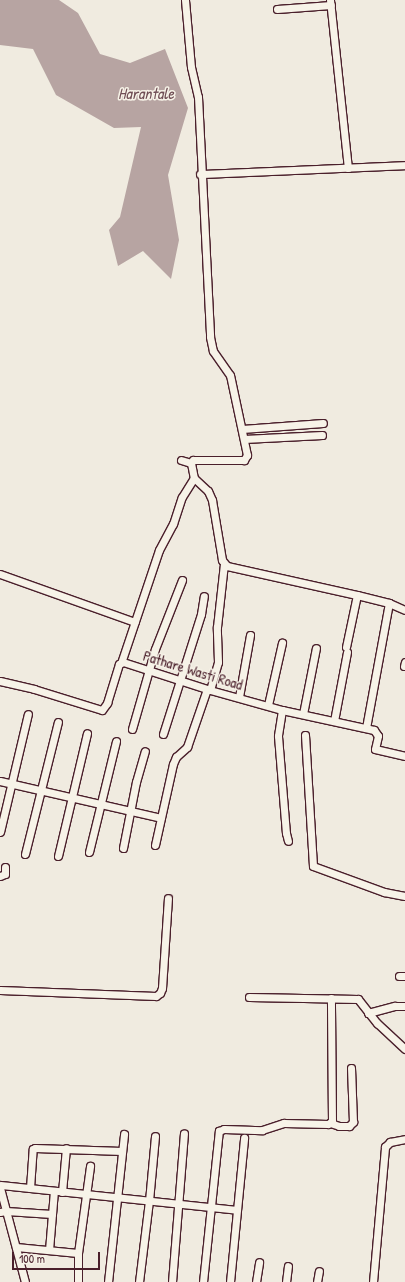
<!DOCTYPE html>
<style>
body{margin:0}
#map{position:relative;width:405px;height:1282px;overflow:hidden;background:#f0ebe0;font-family:"Patrick Hand",sans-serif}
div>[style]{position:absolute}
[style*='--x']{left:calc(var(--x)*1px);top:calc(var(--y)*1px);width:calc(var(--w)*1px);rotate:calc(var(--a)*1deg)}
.water>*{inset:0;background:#b7a4a2}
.roads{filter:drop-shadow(1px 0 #4a1f2b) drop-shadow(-1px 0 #4a1f2b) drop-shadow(0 1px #4a1f2b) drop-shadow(0 -1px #4a1f2b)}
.minor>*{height:7px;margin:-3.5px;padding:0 3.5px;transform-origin:3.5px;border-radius:3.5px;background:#f7f3e8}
span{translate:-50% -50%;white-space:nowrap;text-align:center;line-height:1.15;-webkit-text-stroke:3px #f7f3e8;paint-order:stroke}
.street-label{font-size:15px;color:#4a1f2b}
.water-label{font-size:16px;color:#704e55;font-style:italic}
.scale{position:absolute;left:12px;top:1252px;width:88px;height:18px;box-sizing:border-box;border:2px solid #4a1f2b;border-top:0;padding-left:5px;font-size:12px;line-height:14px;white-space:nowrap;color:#4a1f2b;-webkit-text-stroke:3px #f7f3e8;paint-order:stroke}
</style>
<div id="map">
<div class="water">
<i style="clip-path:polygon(0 0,59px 0,78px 13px,100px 54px,130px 63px,165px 49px,188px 108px,168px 175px,179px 240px,171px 279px,143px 251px,118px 266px,109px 230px,120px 217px,141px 127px,114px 128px,56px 95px,33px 49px,0 45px)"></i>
</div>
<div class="roads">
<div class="minor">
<i style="--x:185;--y:0;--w:67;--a:84.9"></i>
<i style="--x:191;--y:67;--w:31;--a:77"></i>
<i style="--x:198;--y:97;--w:240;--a:87.1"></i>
<i style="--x:210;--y:337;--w:14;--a:78"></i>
<i style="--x:213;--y:351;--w:29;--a:55"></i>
<i style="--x:230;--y:375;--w:82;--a:78"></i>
<i style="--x:247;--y:455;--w:6;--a:121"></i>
<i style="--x:244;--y:460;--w:51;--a:180"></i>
<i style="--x:193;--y:460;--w:4;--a:124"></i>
<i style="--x:191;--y:463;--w:15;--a:79"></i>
<i style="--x:194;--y:478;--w:19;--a:43"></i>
<i style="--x:208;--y:491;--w:10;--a:66"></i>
<i style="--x:212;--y:500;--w:61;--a:80.5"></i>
<i style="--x:222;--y:560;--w:8;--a:50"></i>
<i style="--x:227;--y:566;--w:133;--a:12.6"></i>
<i style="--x:357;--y:595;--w:33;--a:14"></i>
<i style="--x:389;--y:603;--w:17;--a:24"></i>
<i style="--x:330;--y:0;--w:169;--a:83.9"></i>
<i style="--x:277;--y:9;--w:54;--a:-4.2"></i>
<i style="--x:200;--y:174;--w:205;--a:-2.5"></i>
<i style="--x:242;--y:429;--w:81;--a:-4.2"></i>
<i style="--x:244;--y:439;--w:78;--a:-2.9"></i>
<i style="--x:181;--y:460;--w:10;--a:17"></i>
<i style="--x:0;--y:574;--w:143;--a:19.6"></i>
<i style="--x:346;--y:647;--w:53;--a:-78.1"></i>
<i style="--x:121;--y:663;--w:119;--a:-71.4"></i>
<i style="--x:159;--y:550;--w:30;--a:-62"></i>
<i style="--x:173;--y:524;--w:28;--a:-72"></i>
<i style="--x:182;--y:497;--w:22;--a:-58"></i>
<i style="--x:404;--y:666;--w:4;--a:-76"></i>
<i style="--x:0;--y:681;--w:35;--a:13"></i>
<i style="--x:34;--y:689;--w:71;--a:17.2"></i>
<i style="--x:102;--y:710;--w:9;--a:-54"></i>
<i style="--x:107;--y:703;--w:41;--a:-72.9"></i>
<i style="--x:119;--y:664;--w:4;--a:-27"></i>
<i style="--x:123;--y:662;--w:91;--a:17.8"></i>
<i style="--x:210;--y:690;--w:75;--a:15.5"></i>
<i style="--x:282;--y:710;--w:94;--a:12.3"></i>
<i style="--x:374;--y:730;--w:7;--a:56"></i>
<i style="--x:378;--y:736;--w:13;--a:103"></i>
<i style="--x:375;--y:749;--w:31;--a:13"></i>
<i style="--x:210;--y:690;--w:29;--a:-74"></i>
<i style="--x:218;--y:662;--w:35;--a:-92"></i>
<i style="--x:217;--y:627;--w:63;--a:-83.7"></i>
<i style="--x:239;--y:697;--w:63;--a:-79.9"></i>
<i style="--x:268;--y:705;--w:64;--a:-77.3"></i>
<i style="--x:282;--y:710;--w:26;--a:99"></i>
<i style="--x:278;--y:736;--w:97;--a:85.3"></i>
<i style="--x:286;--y:833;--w:8;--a:76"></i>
<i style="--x:303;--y:714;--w:67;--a:-78.9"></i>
<i style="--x:334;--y:721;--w:70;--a:-79.3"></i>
<i style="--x:366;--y:728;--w:127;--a:-79.6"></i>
<i style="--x:132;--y:729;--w:83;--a:-74"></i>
<i style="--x:155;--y:649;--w:74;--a:-68.6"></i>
<i style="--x:163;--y:734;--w:126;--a:-72.4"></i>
<i style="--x:201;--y:614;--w:18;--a:-81"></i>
<i style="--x:305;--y:735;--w:131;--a:86.5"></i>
<i style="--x:313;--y:866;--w:76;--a:20.1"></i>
<i style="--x:384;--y:892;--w:21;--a:11"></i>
<i style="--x:0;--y:781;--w:165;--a:12.9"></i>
<i style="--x:0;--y:832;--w:121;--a:-76.7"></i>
<i style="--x:155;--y:845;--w:83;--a:-77.5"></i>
<i style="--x:173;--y:764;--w:8;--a:-67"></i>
<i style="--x:176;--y:757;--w:15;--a:-42"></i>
<i style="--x:187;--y:747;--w:61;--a:-71"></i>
<i style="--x:123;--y:848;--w:67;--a:-78.9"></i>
<i style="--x:136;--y:782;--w:32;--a:-74"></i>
<i style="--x:89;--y:852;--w:114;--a:-76.3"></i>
<i style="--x:25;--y:854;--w:136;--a:-76"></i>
<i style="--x:58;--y:856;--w:126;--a:-76.7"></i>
<i style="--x:0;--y:876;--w:5;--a:-22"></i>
<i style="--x:5;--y:874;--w:7;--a:-90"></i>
<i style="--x:399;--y:976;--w:6;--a:0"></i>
<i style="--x:0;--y:990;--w:156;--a:2.2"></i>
<i style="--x:156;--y:996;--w:5;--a:-37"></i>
<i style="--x:160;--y:993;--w:5;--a:-68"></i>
<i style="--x:162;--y:988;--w:90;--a:-86.2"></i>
<i style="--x:249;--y:997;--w:109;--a:1.1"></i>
<i style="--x:358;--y:999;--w:31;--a:52"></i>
<i style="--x:377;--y:1023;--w:38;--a:43"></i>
<i style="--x:368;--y:1013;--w:28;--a:-15"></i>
<i style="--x:395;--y:1006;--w:10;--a:0"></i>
<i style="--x:330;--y:1123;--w:9;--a:18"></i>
<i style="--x:339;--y:1126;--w:10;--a:0"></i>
<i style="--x:349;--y:1126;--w:6;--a:-45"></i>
<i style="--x:353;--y:1122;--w:54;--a:-92.1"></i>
<i style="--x:0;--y:1185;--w:237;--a:6"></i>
<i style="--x:0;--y:1188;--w:97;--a:75.1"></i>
<i style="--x:30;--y:1188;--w:39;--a:-86"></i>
<i style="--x:33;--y:1149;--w:2;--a:-27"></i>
<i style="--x:35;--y:1148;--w:87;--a:2"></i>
<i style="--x:62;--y:1192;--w:44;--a:-84.8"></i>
<i style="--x:0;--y:1212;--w:6;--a:-9"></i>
<i style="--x:6;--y:1211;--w:46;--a:3.7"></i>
<i style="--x:16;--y:1247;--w:62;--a:5.5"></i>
<i style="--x:49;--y:1250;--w:59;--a:-85.2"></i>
<i style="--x:78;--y:1282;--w:29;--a:-90"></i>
<i style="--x:78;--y:1253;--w:88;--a:-82.1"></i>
<i style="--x:108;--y:1282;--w:149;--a:-83.8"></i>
<i style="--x:139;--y:1282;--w:82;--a:-83"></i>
<i style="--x:149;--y:1201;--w:65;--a:-84.7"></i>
<i style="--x:172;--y:1282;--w:149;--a:-85.4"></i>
<i style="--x:203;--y:1282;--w:152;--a:-84"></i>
<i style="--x:219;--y:1131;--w:5;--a:-22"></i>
<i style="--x:224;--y:1129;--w:38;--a:2"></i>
<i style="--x:262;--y:1130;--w:23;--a:-18"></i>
<i style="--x:284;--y:1123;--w:44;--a:1.3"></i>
<i style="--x:328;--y:1124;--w:5;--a:-37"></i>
<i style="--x:332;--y:1121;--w:123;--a:-90.5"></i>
<i style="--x:230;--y:1282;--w:145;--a:-84.4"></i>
<i style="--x:256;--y:1282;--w:20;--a:-81"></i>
<i style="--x:286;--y:1282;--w:16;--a:-83"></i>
<i style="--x:317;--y:1282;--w:11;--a:-80"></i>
<i style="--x:373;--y:1282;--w:136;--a:-84.9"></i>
<i style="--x:385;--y:1147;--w:7;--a:-45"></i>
<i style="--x:390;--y:1142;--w:15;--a:-11"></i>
</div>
</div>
<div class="street-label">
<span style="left:193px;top:670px;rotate:17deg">Pathare Wasti Road</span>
</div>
<div class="water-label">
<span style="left:146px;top:93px">Harantale</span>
</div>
<div class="scale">100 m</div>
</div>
